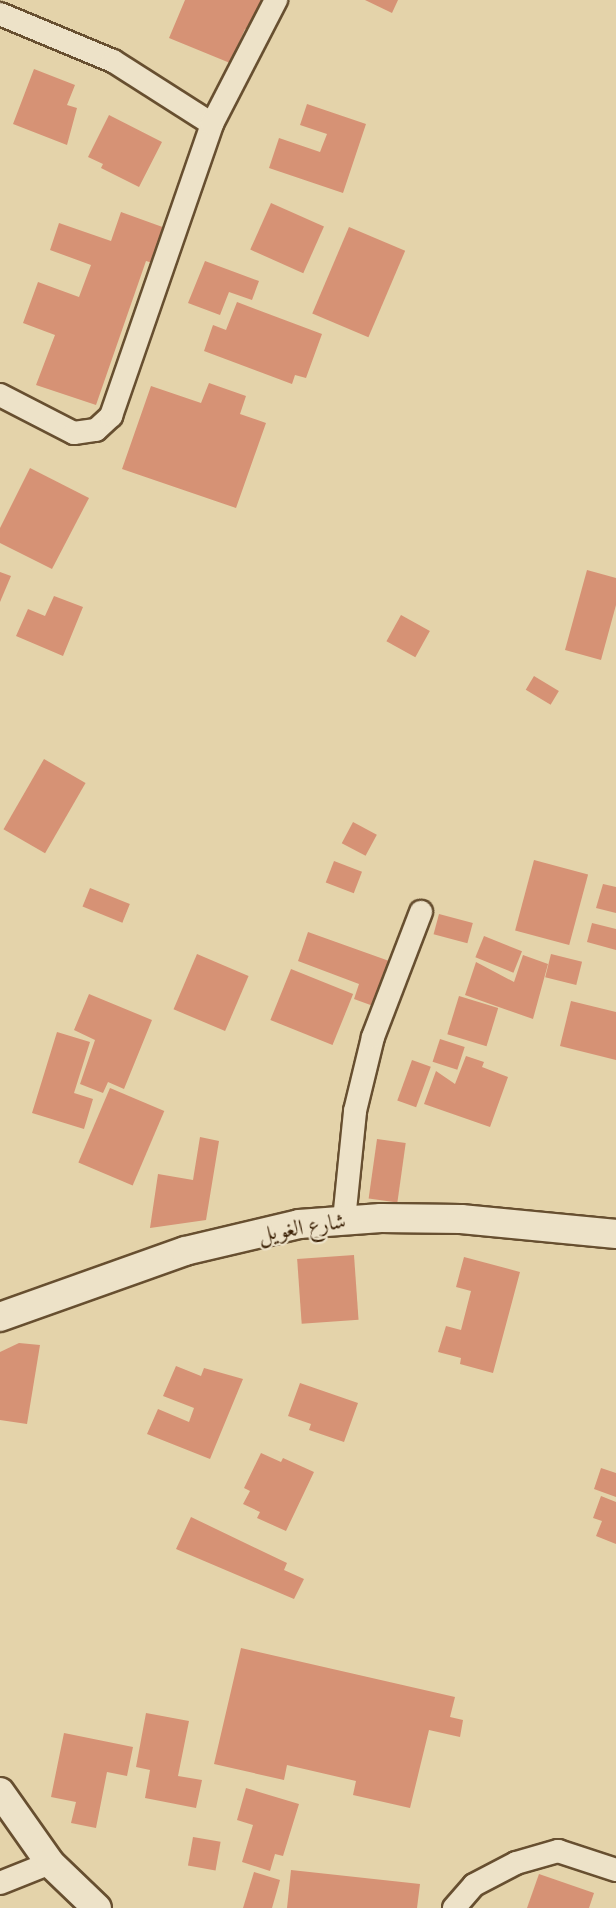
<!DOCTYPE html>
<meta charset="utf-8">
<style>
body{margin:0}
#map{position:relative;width:616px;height:1908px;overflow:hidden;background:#e4d3aa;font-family:"IM FELL DW Pica",Amiri,serif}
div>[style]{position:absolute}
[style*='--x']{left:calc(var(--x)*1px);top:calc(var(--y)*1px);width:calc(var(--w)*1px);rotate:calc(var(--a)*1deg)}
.building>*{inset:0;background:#d69275;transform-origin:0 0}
.roads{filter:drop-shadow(2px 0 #674f30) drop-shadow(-2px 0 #674f30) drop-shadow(0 2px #674f30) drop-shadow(0 -2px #674f30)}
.minor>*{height:22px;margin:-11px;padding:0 11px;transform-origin:11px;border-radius:11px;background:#ede2c8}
.tertiary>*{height:28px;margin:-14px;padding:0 14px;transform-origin:14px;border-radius:14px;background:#ede2c8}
span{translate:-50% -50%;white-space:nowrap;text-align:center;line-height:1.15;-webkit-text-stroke:4.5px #ede2c8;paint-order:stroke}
.street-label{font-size:22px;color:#3d2308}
</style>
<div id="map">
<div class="building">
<i style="clip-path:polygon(185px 0,265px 0,254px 32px,245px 29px,230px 63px,169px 38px)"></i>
<i style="clip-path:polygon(365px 0,398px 0,392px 13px)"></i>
<i style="clip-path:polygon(34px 69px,75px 85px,67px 105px,77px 108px,67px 145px,13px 124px)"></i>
<i style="clip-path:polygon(307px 104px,366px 124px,343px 193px,269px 168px,279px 138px,320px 152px,327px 134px,300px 125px)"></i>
<i style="clip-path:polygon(109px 115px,162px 142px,139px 187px,101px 168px,103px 164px,88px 157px)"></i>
<i style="left:271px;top:203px;width:58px;height:51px;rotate:24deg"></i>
<i style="clip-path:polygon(121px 212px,168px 229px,156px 264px,146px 261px,96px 405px,36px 385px,55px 335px,23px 323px,38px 282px,79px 297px,91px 265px,50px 250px,59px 223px,111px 241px)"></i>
<i style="left:349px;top:227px;width:61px;height:94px;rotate:23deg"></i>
<i style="clip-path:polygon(205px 261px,259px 281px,252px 300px,229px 292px,220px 315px,188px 303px)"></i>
<i style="clip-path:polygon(237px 302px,322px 334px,306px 378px,295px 375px,292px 384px,204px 351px,213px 325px,226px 330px)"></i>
<i style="clip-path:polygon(209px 383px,246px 396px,240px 414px,266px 423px,236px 508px,122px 469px,151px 386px,201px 403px)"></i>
<i style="clip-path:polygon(30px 468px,89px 498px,52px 569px,0 543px,0 528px)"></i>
<i style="clip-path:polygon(587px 570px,616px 578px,616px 605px,601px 660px,565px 650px)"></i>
<i style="clip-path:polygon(0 572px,11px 576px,0 602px)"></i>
<i style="clip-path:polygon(54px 596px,83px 607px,63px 656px,16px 636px,28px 609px,45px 616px)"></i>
<i style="left:401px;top:615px;width:33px;height:30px;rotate:29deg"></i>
<i style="left:534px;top:676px;width:29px;height:16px;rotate:31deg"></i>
<i style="left:44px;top:759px;width:48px;height:81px;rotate:30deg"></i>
<i style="left:353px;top:822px;width:27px;height:24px;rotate:28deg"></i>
<i style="left:534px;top:860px;width:56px;height:73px;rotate:15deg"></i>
<i style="left:334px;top:861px;width:30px;height:23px;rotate:21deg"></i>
<i style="clip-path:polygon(603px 884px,616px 887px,616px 913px,596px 908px)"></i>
<i style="left:90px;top:888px;width:43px;height:20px;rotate:22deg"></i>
<i style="left:439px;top:914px;width:35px;height:21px;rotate:15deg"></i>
<i style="clip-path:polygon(592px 923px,616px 929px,616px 950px,587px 942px)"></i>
<i style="clip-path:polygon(308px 932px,392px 962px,376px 1007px,354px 999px,359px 984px,298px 961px)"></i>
<i style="left:484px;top:936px;width:41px;height:23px;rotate:22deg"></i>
<i style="left:197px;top:954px;width:56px;height:60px;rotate:23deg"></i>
<i style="left:551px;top:954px;width:32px;height:24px;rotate:14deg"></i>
<i style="clip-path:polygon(523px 955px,548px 964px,533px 1019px,465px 995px,476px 962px,514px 982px)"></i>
<i style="left:291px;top:969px;width:67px;height:55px;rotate:22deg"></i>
<i style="clip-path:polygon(89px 994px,152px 1020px,124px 1089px,108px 1082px,103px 1093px,80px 1084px,95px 1040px,74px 1030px)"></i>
<i style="left:459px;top:996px;width:41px;height:40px;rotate:17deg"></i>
<i style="clip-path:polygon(571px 1001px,616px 1012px,616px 1060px,560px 1046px)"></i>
<i style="clip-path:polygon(57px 1032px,90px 1042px,74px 1093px,93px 1099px,84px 1129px,32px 1113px)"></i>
<i style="left:440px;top:1039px;width:26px;height:24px;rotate:18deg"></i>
<i style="clip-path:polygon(466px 1056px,484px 1062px,482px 1067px,508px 1077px,490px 1127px,424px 1104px,436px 1071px,455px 1084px)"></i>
<i style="left:412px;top:1060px;width:20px;height:43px;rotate:20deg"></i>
<i style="left:110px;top:1088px;width:59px;height:81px;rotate:23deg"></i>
<i style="clip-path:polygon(200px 1137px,219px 1141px,206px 1220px,150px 1228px,158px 1174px,193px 1180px)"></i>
<i style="left:377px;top:1139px;width:29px;height:60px;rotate:8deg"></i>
<i style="left:354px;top:1255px;width:65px;height:57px;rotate:86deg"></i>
<i style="clip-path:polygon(464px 1257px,520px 1272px,493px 1373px,460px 1364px,461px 1358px,438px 1352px,446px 1326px,461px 1330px,471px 1291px,456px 1287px)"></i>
<i style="clip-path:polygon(19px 1343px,40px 1345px,27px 1424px,0 1420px,0 1352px)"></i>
<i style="clip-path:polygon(176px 1366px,201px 1376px,204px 1368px,243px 1379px,210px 1459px,147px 1434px,158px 1409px,189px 1422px,194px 1408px,163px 1396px)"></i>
<i style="clip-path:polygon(300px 1383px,358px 1403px,344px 1442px,309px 1430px,311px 1424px,288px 1416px)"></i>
<i style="clip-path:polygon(261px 1453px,281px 1462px,283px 1458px,314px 1472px,286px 1531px,257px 1518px,260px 1512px,243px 1504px,250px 1491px,244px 1488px)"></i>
<i style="clip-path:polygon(601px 1468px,616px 1473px,616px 1497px,594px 1489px)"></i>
<i style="clip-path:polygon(601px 1496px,616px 1502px,616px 1544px,596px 1536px,602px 1521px,593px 1518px)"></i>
<i style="clip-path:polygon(191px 1517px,287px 1563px,284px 1570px,304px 1579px,294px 1599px,176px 1549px)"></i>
<i style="clip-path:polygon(241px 1648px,455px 1697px,450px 1717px,463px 1720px,460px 1737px,429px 1730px,410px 1808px,353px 1795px,356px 1781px,287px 1765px,284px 1780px,214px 1764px)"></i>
<i style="clip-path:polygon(146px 1713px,189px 1721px,178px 1776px,202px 1780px,196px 1808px,145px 1798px,150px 1770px,136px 1767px)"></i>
<i style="clip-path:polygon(64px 1733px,133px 1747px,127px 1776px,107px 1772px,96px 1828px,71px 1823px,76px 1802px,51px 1797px)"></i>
<i style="clip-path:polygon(246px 1788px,299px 1804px,283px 1856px,275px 1854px,270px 1871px,242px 1862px,253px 1825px,237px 1820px)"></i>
<i style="left:193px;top:1837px;width:28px;height:29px;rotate:10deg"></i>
<i style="clip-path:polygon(291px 1870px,420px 1884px,417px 1908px,287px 1908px)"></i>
<i style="clip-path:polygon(254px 1872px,280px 1880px,272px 1908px,243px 1908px)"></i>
<i style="clip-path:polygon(539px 1874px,594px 1893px,589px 1908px,527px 1908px)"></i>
</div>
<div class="roads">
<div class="minor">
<i style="--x:0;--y:14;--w:122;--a:22.6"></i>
<i style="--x:113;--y:61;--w:117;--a:32.5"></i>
<i style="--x:0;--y:395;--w:83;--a:27.2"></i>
<i style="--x:74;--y:433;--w:22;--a:-8"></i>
<i style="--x:96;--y:430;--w:21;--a:-43"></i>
<i style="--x:111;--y:416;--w:309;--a:-70.9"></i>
<i style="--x:212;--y:124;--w:140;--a:-62.7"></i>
<i style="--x:344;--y:1220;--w:110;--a:-84.2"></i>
<i style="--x:355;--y:1111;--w:76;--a:-76.3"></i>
<i style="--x:373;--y:1037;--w:134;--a:-69"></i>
<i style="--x:0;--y:1883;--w:54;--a:-21.8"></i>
<i style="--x:454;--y:1908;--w:30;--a:-49"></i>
<i style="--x:474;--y:1885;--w:47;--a:-27.6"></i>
<i style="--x:516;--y:1863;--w:44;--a:-15.9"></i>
<i style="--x:558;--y:1851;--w:61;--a:18.1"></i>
</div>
<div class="tertiary">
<i style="--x:0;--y:1317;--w:196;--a:-19.6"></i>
<i style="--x:185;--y:1251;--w:117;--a:-13.3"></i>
<i style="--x:299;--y:1224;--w:82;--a:-4.2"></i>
<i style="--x:381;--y:1218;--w:80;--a:0.7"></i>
<i style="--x:461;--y:1219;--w:156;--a:5.5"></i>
<i style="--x:0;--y:1792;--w:87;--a:54.8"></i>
<i style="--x:50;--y:1863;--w:65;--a:43.8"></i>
</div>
</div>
<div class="street-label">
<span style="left:302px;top:1228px;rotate:-9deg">شارع الغويل</span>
</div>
</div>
